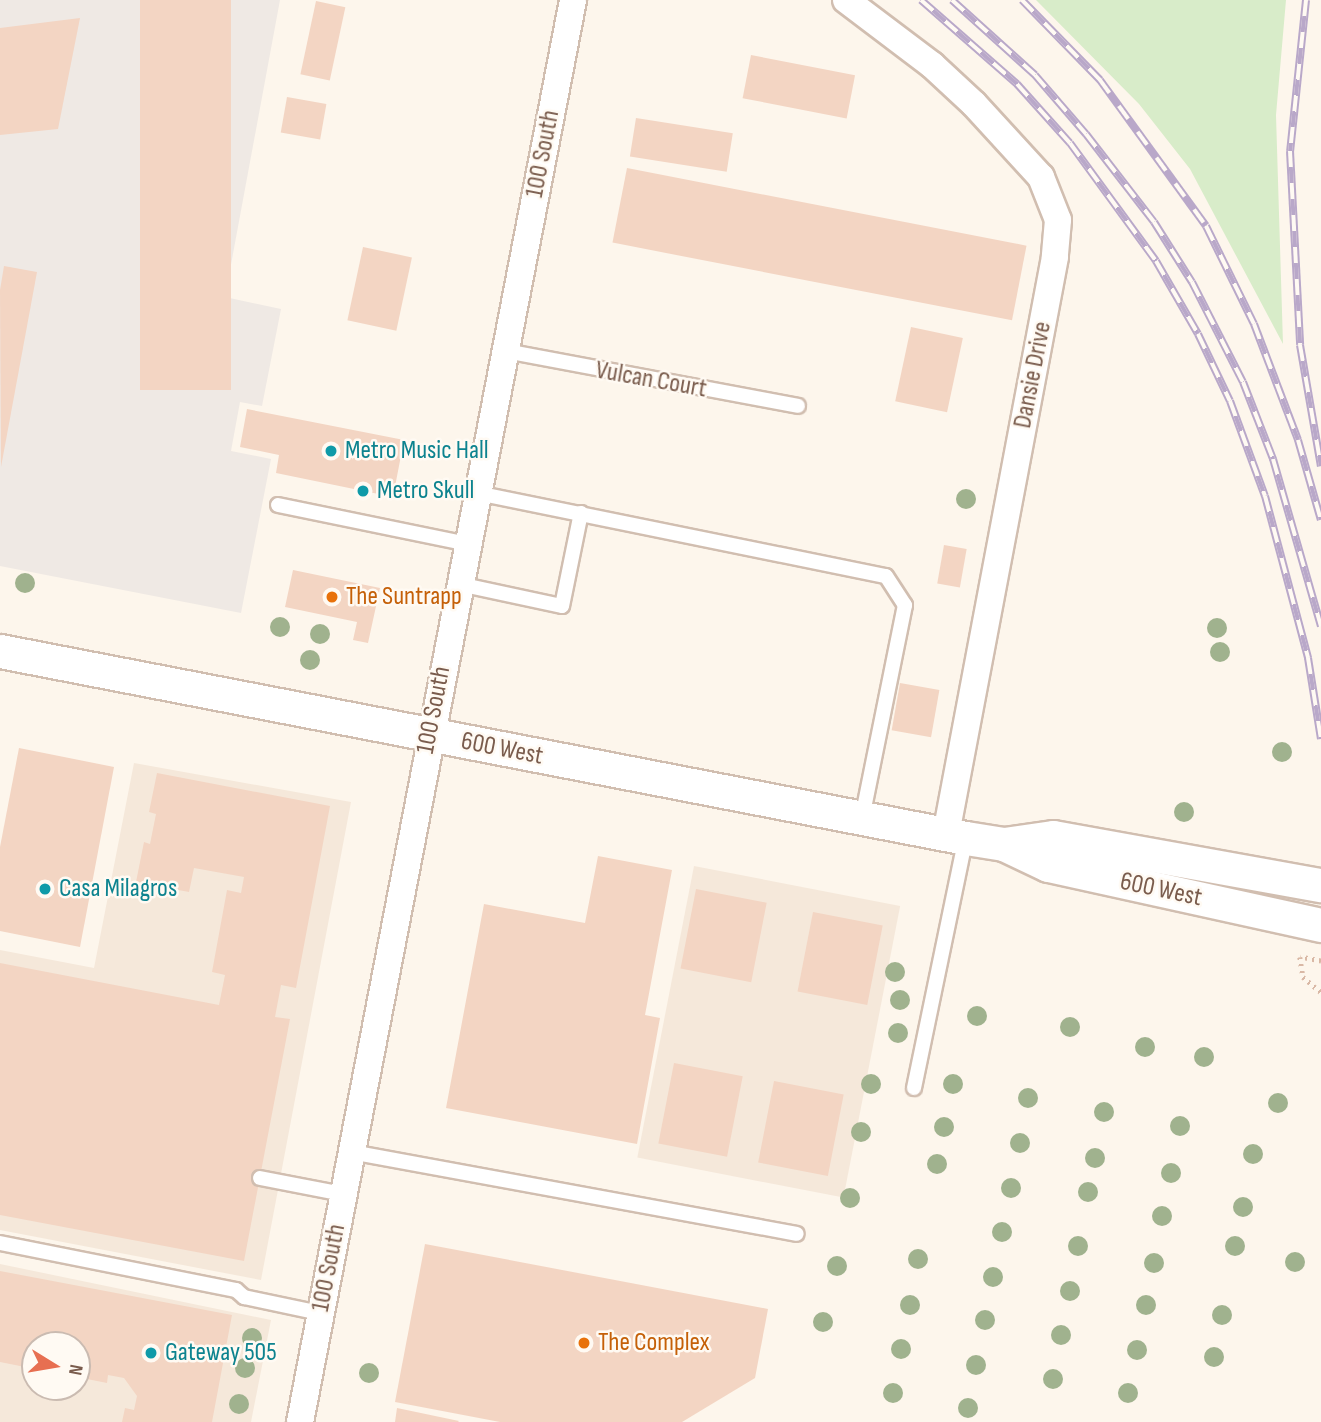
<!DOCTYPE html>
<style>
body{margin:0}
#map{position:relative;width:1321px;height:1422px;overflow:hidden;background:#fdf6ec;font-family:"Sofia Sans Condensed",sans-serif}
div>[style]{position:absolute}
[style*='--x']{left:calc(var(--x)*1px);top:calc(var(--y)*1px);width:calc(var(--w)*1px);rotate:calc(var(--a)*1deg)}
.residential>*{inset:0;background:#f5e8da;transform-origin:0 0}
.industrial>*{inset:0;background:#efe9e4}
.green>*{inset:0;background:#d8ecc9}
.building>*{inset:0;background:#f3d5c3;transform-origin:0 0}
.path>*{height:4.5px;margin-top:-2.25px;transform-origin:0;background:repeating-linear-gradient(90deg,#d9b8a5 0 2px,transparent 0 7px)}
.roads{filter:drop-shadow(2px 0 #d1beb0) drop-shadow(-2px 0 #d1beb0) drop-shadow(0 2px #d1beb0) drop-shadow(0 -2px #d1beb0)}
.service>*{height:14px;margin:-7px;padding:0 7px;transform-origin:7px;border-radius:7px;background:#fff}
.minor>*{height:26px;margin:-13px;padding:0 13px;transform-origin:13px;border-radius:13px;background:#fff}
.tertiary>*{height:33px;margin:-16.5px;padding:0 16.5px;transform-origin:16.5px;border-radius:16.5px;background:#fff}
.rail>*{height:8px;margin-top:-4px;transform-origin:0;background:repeating-linear-gradient(90deg,#fffaf3 0 16px,#b9a8c9 0 32px);box-sizing:border-box;border-block:2px solid #b9a8c9}
.trees>*{width:20px;height:20px;margin:-10px;border-radius:50%;background:#a0b28e}
.dots>*{width:19px;height:19px;translate:-50% -50%;box-sizing:border-box;border:4px solid #fffaf3;border-radius:50%}
span{translate:-50% -50%;white-space:nowrap;text-align:center;line-height:1.15;-webkit-text-stroke:5px #fffaf3;paint-order:stroke}
.street-label{font-size:26px;color:#7a5c4d}
.culture-label{font-size:26px;color:#0d838f}
.left{translate:0 -50%;text-align:left}
.food-label{font-size:26px;color:#c56008}
.north{position:absolute;left:21px;top:1331px;width:70px;height:70px;box-sizing:border-box;background:#fffaf3;border:2px solid #cabbb1;border-radius:50%;rotate:101deg;font-size:19px;font-weight:700;line-height:28px;text-align:center;color:#7a5c4d}
.north::after{content:'';display:block;margin:auto;width:24px;height:32px;background:#e76f51;clip-path:polygon(50% 0,100% 100%,50% 72%,0 100%)}
</style>
<div id="map">
<div class="residential">
<i style="clip-path:polygon(134px 763px,351px 802px,261px 1280px,0 1230px,0 950px,94px 968px)"></i>
<i style="left:694px;top:866px;width:210px;height:297px;rotate:11deg"></i>
<i style="clip-path:polygon(evenodd,0 1264px,271px 1320px,251px 1422px,0 1422px,0 1264px,35px 1345px,77px 1345px,77px 1387px,35px 1387px,35px 1345px)"></i>
</div>
<div class="industrial">
<i style="clip-path:polygon(0 0,280px 0,225px 297px,281px 309px,262px 406px,240px 402px,231px 451px,271px 459px,241px 613px,0 566px)"></i>
</div>
<div class="green">
<i style="clip-path:polygon(1036px 0,1286px 0,1276px 115px,1283px 344px,1190px 169px,1139px 104px)"></i>
</div>
<div class="building">
<i style="left:140px;top:0;width:91px;height:390px"></i>
<i style="left:316px;top:1px;width:30px;height:75px;rotate:12deg"></i>
<i style="clip-path:polygon(80px 18px,58px 129px,0 135px,0 28px)"></i>
<i style="left:751px;top:55px;width:106px;height:44px;rotate:11deg"></i>
<i style="left:287px;top:97px;width:40px;height:36px;rotate:10deg"></i>
<i style="left:636px;top:118px;width:98px;height:39px;rotate:9deg"></i>
<i style="left:627px;top:168px;width:407px;height:76px;rotate:11deg"></i>
<i style="left:363px;top:247px;width:50px;height:75px;rotate:12deg"></i>
<i style="clip-path:polygon(4px 266px,37px 272px,1px 467px,0 290px)"></i>
<i style="left:911px;top:327px;width:53px;height:76px;rotate:12deg"></i>
<i style="clip-path:polygon(247px 409px,404px 440px,393px 497px,276px 473px,279px 455px,240px 447px)"></i>
<i style="left:944px;top:545px;width:23px;height:39px;rotate:10deg"></i>
<i style="clip-path:polygon(293px 570px,380px 588px,368px 643px,353px 640px,357px 622px,285px 607px)"></i>
<i style="left:900px;top:683px;width:40px;height:48px;rotate:10deg"></i>
<i style="clip-path:polygon(19px 748px,114px 767px,80px 947px,0 931px,0 847px)"></i>
<i style="clip-path:polygon(157px 773px,330px 806px,296px 988px,281px 985px,275px 1017px,290px 1019px,244px 1261px,0 1215px,0 963px,219px 1005px,225px 975px,212px 972px,227px 890px,241px 893px,244px 877px,194px 868px,189px 892px,136px 882px,144px 842px,150px 844px,156px 814px,149px 812px)"></i>
<i style="clip-path:polygon(598px 856px,672px 870px,645px 1015px,660px 1018px,637px 1144px,446px 1108px,484px 904px,585px 923px)"></i>
<i style="left:696px;top:889px;width:72px;height:81px;rotate:11deg"></i>
<i style="left:813px;top:912px;width:71px;height:81px;rotate:11deg"></i>
<i style="left:674px;top:1063px;width:70px;height:82px;rotate:11deg"></i>
<i style="left:774px;top:1081px;width:71px;height:83px;rotate:11deg"></i>
<i style="clip-path:polygon(425px 1244px,768px 1309px,755px 1378px,682px 1422px,500px 1422px,395px 1402px)"></i>
<i style="clip-path:polygon(0 1271px,232px 1315px,212px 1422px,122px 1422px,125px 1408px,134px 1410px,137px 1396px,124px 1378px,108px 1375px,107px 1383px,77px 1377px,77px 1345px,35px 1345px,35px 1369px,0 1362px)"></i>
<i style="clip-path:polygon(397px 1408px,459px 1421px,458px 1422px,395px 1422px)"></i>
</div>
<div class="path">
<i style="--x:1321;--y:961;--w:21;--a:-169"></i>
<i style="--x:1300;--y:957;--w:20;--a:81"></i>
<i style="--x:1303;--y:977;--w:23;--a:40"></i>
</div>
<div class="roads">
<div class="service">
<i style="--x:505;--y:351;--w:298;--a:10.6"></i>
<i style="--x:477;--y:493;--w:417;--a:11.5"></i>
<i style="--x:886;--y:576;--w:35;--a:57"></i>
<i style="--x:905;--y:605;--w:217;--a:101.4"></i>
<i style="--x:278;--y:505;--w:194;--a:11.6"></i>
<i style="--x:459;--y:584;--w:105;--a:12.1"></i>
<i style="--x:562;--y:606;--w:95;--a:-78.5"></i>
<i style="--x:914;--y:1088;--w:255;--a:-78.3"></i>
<i style="--x:351;--y:1152;--w:453;--a:10.4"></i>
<i style="--x:260;--y:1178;--w:85;--a:10.9"></i>
<i style="--x:0;--y:1243;--w:241;--a:11.3"></i>
<i style="--x:236;--y:1290;--w:11;--a:41"></i>
<i style="--x:244;--y:1297;--w:78;--a:11.9"></i>
</div>
<div class="minor">
<i style="--x:846;--y:0;--w:108;--a:37.1"></i>
<i style="--x:932;--y:65;--w:57;--a:42.9"></i>
<i style="--x:974;--y:104;--w:99;--a:47.5"></i>
<i style="--x:1041;--y:177;--w:46;--a:68.4"></i>
<i style="--x:1058;--y:220;--w:37;--a:95"></i>
<i style="--x:1055;--y:257;--w:587;--a:100.7"></i>
<i style="--x:300;--y:1422;--w:1448;--a:-79.13"></i>
</div>
<div class="tertiary">
<i style="--x:0;--y:651;--w:984;--a:10.96"></i>
<i style="--x:966;--y:838;--w:38;--a:9"></i>
<i style="--x:1004;--y:844;--w:49;--a:-8.1"></i>
<i style="--x:1053;--y:837;--w:272;--a:10.2"></i>
<i style="--x:1004;--y:844;--w:49;--a:25.5"></i>
<i style="--x:1048;--y:865;--w:280;--a:12.4"></i>
</div>
</div>
<div class="rail">
<i style="--x:921;--y:0;--w:128;--a:41.2"></i>
<i style="--x:1017;--y:84;--w:79;--a:48.1"></i>
<i style="--x:1070;--y:143;--w:146;--a:53.9"></i>
<i style="--x:1156;--y:261;--w:84;--a:60.1"></i>
<i style="--x:1198;--y:334;--w:74;--a:64.5"></i>
<i style="--x:1230;--y:401;--w:101;--a:69.8"></i>
<i style="--x:1265;--y:496;--w:168;--a:75.1"></i>
<i style="--x:1308;--y:658;--w:82;--a:80.9"></i>
<i style="--x:952;--y:0;--w:112;--a:42.1"></i>
<i style="--x:1035;--y:75;--w:78;--a:49.2"></i>
<i style="--x:1086;--y:134;--w:111;--a:52.3"></i>
<i style="--x:1154;--y:222;--w:71;--a:57.7"></i>
<i style="--x:1192;--y:282;--w:112;--a:63"></i>
<i style="--x:1243;--y:382;--w:83;--a:68.7"></i>
<i style="--x:1273;--y:459;--w:174;--a:74"></i>
<i style="--x:1022;--y:0;--w:112;--a:45.7"></i>
<i style="--x:1100;--y:80;--w:180;--a:54"></i>
<i style="--x:1206;--y:226;--w:109;--a:63.9"></i>
<i style="--x:1254;--y:324;--w:124;--a:69.2"></i>
<i style="--x:1298;--y:440;--w:83;--a:74"></i>
<i style="--x:1306;--y:0;--w:152;--a:96"></i>
<i style="--x:1290;--y:151;--w:194;--a:87"></i>
<i style="--x:1300;--y:345;--w:123;--a:80.2"></i>
</div>
<div class="trees">
<i style="left:966px;top:499px"></i>
<i style="left:25px;top:583px"></i>
<i style="left:280px;top:627px"></i>
<i style="left:1217px;top:628px"></i>
<i style="left:320px;top:634px"></i>
<i style="left:1220px;top:652px"></i>
<i style="left:310px;top:660px"></i>
<i style="left:1282px;top:752px"></i>
<i style="left:1184px;top:812px"></i>
<i style="left:895px;top:972px"></i>
<i style="left:900px;top:1000px"></i>
<i style="left:977px;top:1016px"></i>
<i style="left:1070px;top:1027px"></i>
<i style="left:898px;top:1033px"></i>
<i style="left:1145px;top:1047px"></i>
<i style="left:1204px;top:1057px"></i>
<i style="left:871px;top:1084px"></i>
<i style="left:953px;top:1084px"></i>
<i style="left:1028px;top:1098px"></i>
<i style="left:1278px;top:1103px"></i>
<i style="left:1104px;top:1112px"></i>
<i style="left:1180px;top:1126px"></i>
<i style="left:944px;top:1127px"></i>
<i style="left:861px;top:1132px"></i>
<i style="left:1020px;top:1143px"></i>
<i style="left:1253px;top:1154px"></i>
<i style="left:1095px;top:1158px"></i>
<i style="left:937px;top:1164px"></i>
<i style="left:1171px;top:1173px"></i>
<i style="left:1011px;top:1188px"></i>
<i style="left:1088px;top:1192px"></i>
<i style="left:850px;top:1198px"></i>
<i style="left:1243px;top:1207px"></i>
<i style="left:1162px;top:1216px"></i>
<i style="left:1002px;top:1232px"></i>
<i style="left:1078px;top:1246px"></i>
<i style="left:1235px;top:1246px"></i>
<i style="left:918px;top:1259px"></i>
<i style="left:1295px;top:1262px"></i>
<i style="left:1154px;top:1263px"></i>
<i style="left:837px;top:1266px"></i>
<i style="left:993px;top:1277px"></i>
<i style="left:1070px;top:1291px"></i>
<i style="left:910px;top:1305px"></i>
<i style="left:1146px;top:1305px"></i>
<i style="left:1222px;top:1315px"></i>
<i style="left:985px;top:1320px"></i>
<i style="left:823px;top:1322px"></i>
<i style="left:1061px;top:1335px"></i>
<i style="left:252px;top:1338px"></i>
<i style="left:901px;top:1349px"></i>
<i style="left:1137px;top:1350px"></i>
<i style="left:1214px;top:1357px"></i>
<i style="left:976px;top:1365px"></i>
<i style="left:245px;top:1368px"></i>
<i style="left:369px;top:1373px"></i>
<i style="left:1053px;top:1379px"></i>
<i style="left:893px;top:1393px"></i>
<i style="left:1128px;top:1393px"></i>
<i style="left:239px;top:1404px"></i>
<i style="left:968px;top:1408px"></i>
</div>
<div class="dots">
<i style="left:331px;top:451px;background:#0f9aa8"></i>
<i style="left:363px;top:491px;background:#0f9aa8"></i>
<i style="left:332px;top:597px;background:#e8710a"></i>
<i style="left:45px;top:889px;background:#0f9aa8"></i>
<i style="left:584px;top:1343px;background:#e8710a"></i>
<i style="left:151px;top:1353px;background:#0f9aa8"></i>
</div>
<div class="street-label">
<span style="left:543px;top:154px;rotate:-79deg">100 South</span>
<span style="left:1033px;top:375px;rotate:-79deg">Dansie Drive</span>
<span style="left:651px;top:380px;rotate:10deg">Vulcan Court</span>
<span style="left:434px;top:710px;rotate:-79deg">100 South</span>
<span style="left:502px;top:749px;rotate:11deg">600 West</span>
<span style="left:1161px;top:890px;rotate:12deg">600 West</span>
<span style="left:329px;top:1268px;rotate:-79deg">100 South</span>
</div>
<div class="culture-label">
<span class="left" style="left:345px;top:451px">Metro Music Hall</span>
<span class="left" style="left:377px;top:491px">Metro Skull</span>
<span class="left" style="left:59px;top:889px">Casa Milagros</span>
<span class="left" style="left:165px;top:1353px">Gateway 505</span>
</div>
<div class="food-label">
<span class="left" style="left:346px;top:597px">The Suntrapp</span>
<span class="left" style="left:598px;top:1343px">The Complex</span>
</div>
<div class="north">N</div>
</div>
